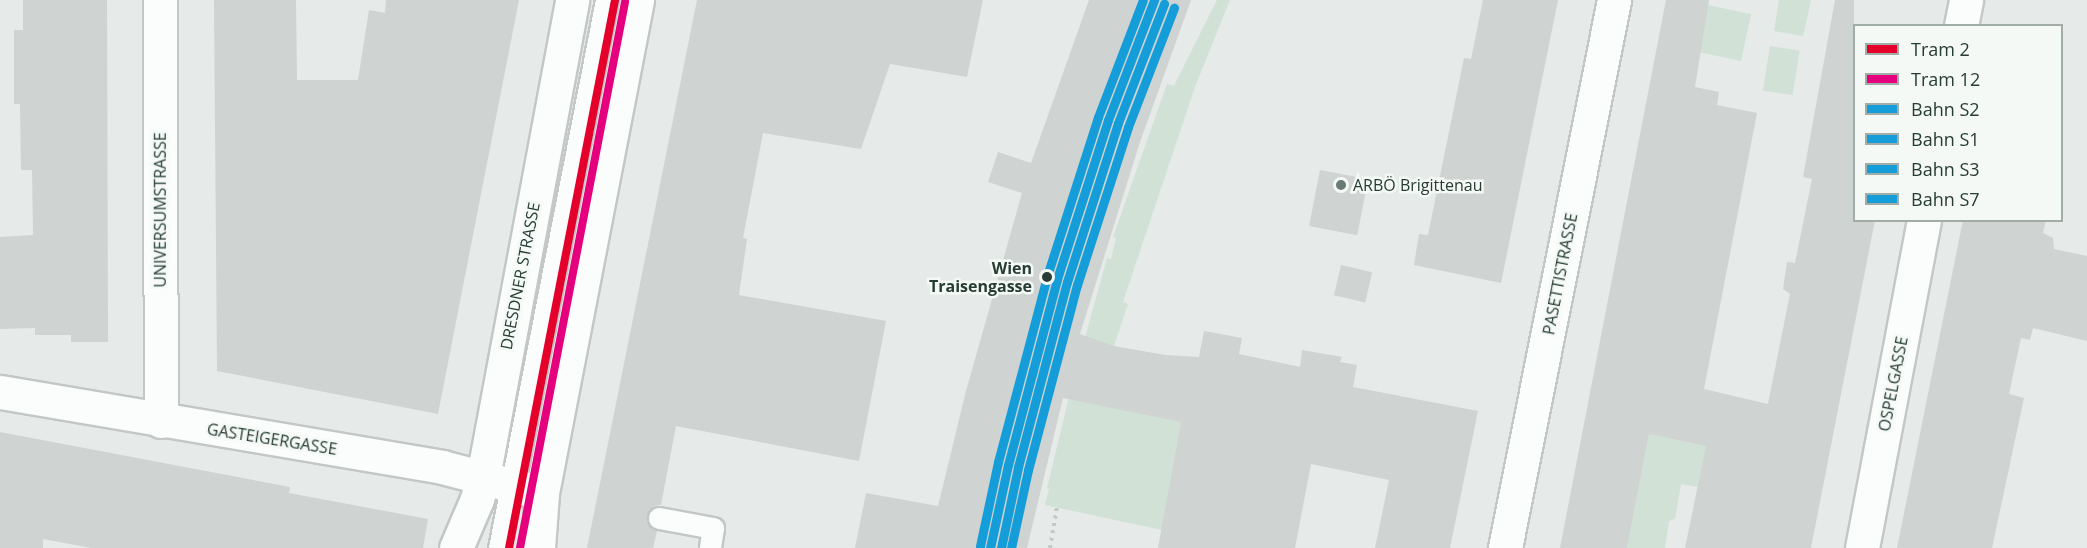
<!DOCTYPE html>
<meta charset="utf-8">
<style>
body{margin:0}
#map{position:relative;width:2087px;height:548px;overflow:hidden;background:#e6eae8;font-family:"Open Sans",sans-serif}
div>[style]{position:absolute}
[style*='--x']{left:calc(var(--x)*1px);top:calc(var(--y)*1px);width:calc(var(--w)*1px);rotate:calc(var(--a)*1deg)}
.green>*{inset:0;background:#d1e1d5;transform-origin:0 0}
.building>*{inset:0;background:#cfd3d1;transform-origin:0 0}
.path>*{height:4px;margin-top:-2px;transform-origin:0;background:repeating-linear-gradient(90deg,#c3cac6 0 3px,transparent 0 7.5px)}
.roads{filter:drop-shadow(2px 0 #c3c7c5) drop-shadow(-2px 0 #c3c7c5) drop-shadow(0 2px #c3c7c5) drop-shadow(0 -2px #c3c7c5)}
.lane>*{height:21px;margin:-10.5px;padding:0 10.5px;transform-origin:10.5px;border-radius:10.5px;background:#fbfcfc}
.street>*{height:33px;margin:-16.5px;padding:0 16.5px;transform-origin:16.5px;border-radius:16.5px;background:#fbfcfc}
.secondary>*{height:33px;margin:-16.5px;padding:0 16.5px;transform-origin:16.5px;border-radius:16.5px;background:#fbfcfc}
.rail-1>*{height:9px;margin:-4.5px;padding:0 4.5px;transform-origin:4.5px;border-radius:4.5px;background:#159dd9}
.rail-2>*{height:9px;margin:-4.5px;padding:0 4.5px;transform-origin:4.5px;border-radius:4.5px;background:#159dd9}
.rail-3>*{height:9px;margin:-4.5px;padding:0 4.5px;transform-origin:4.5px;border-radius:4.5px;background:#159dd9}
.rail-4>*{height:9px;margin:-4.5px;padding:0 4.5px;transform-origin:4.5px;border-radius:4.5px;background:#159dd9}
.tram-1>*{height:8px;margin:-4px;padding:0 4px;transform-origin:4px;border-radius:4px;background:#e4002b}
.tram-2>*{height:8px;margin:-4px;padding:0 4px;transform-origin:4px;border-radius:4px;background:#e5007d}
.dots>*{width:16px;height:16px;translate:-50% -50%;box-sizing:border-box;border:3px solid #f5f9f6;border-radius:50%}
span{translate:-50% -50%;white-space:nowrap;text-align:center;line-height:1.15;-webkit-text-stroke:5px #f5f9f6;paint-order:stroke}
.poi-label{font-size:16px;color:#263c34}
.left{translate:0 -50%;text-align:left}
.street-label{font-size:16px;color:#263c34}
.stop-label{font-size:16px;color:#263c34;font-weight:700}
.right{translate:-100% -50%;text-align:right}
.legend{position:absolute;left:1853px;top:24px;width:210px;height:198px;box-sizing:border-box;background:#f5f9f6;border:2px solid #a2ada8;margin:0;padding:8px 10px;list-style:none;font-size:18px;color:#263c34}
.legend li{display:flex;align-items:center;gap:12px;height:30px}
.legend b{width:30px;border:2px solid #a2ada8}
</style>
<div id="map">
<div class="green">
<i style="clip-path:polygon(1217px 0,1230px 0,1195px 87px,1123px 302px,1128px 304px,1114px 346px,1111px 345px,1181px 422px,1162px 530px,1045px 505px,1049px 489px,1047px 488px,1071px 389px,1107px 258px,1111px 259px,1116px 238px,1113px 237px,1167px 84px,1174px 86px)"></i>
<i style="clip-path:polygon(1779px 0,1811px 0,1803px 36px,1774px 31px)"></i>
<i style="left:1708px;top:5px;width:44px;height:48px;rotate:12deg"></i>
<i style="left:1770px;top:46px;width:30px;height:45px;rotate:9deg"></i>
<i style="clip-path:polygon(1649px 434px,1706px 446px,1698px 487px,1681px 484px,1675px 519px,1669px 521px,1665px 548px,1627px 548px)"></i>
</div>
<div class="building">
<i style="clip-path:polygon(23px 0,107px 0,108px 342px,71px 342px,71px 335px,35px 335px,35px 328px,0 329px,0 237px,33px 235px,32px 170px,21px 170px,20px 104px,14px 104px,14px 30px,23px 30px)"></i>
<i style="clip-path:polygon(214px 0,296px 0,297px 80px,358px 80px,369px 10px,385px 13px,386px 0,519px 0,438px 414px,217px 371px)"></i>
<i style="clip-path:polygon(697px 0,983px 0,967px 77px,890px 64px,861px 149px,763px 133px,743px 238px,747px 239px,739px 295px,886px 321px,859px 461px,676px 426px,661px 505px,654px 506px,647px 515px,647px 523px,657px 531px,653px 548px,587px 548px)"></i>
<i style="clip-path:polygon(1089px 0,1191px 0,1140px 142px,1080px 334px,1114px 346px,1165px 355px,1199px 357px,1204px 331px,1242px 338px,1239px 354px,1300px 367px,1302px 350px,1342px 357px,1340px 362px,1357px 365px,1353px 387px,1478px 411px,1450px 548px,1375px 548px,1389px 480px,1311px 464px,1295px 548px,1158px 548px,1181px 422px,1063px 398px,1027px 548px,855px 548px,866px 493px,938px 506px,966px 391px,1022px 193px,988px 182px,998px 152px,1031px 163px)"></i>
<i style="clip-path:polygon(1483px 0,1558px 0,1501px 283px,1414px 265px,1419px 234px,1428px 235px,1464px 58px,1471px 59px)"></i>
<i style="clip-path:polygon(1666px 0,1709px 0,1695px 87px,1719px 92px,1717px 105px,1757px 113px,1704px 389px,1768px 404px,1790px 294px,1783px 289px,1787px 262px,1795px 263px,1812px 179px,1803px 177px,1835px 0,1854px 0,1854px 220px,1875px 220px,1811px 548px,1685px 548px,1706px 446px,1649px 434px,1627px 548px,1560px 548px)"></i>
<i style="left:1320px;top:170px;width:49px;height:57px;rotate:11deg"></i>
<i style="clip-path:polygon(1963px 220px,2046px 220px,2043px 233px,2053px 238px,2054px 249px,2087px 256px,2087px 341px,2033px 328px,2030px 340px,2021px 338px,2009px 394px,2024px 398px,1992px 548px,1897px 548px)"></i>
<i style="left:1341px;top:265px;width:32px;height:31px;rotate:13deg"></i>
<i style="clip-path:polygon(0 432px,290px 487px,289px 493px,428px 519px,423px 548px,91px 548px,43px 539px,43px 548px,0 548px)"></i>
</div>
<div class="path">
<i style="--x:1050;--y:548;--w:42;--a:-80.3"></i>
</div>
<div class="roads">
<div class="lane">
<i style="--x:659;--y:518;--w:55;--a:10.5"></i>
<i style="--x:713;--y:528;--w:20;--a:99"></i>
<i style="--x:499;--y:548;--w:558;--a:-78.95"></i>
</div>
<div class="street">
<i style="--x:160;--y:0;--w:421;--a:89.9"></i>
<i style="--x:1961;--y:26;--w:26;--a:-79"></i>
<i style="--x:0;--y:392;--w:448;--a:9.6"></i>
<i style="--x:442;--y:467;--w:103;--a:14.6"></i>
<i style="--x:1505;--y:548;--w:559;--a:-78.75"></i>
<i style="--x:1862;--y:548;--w:334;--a:-79.3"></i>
</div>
<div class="secondary">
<i style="--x:456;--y:548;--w:53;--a:-66.8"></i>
<i style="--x:477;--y:499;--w:23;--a:-75"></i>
<i style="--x:483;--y:477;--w:485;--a:-79.4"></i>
<i style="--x:538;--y:548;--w:55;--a:-85.8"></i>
<i style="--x:542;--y:493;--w:502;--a:-79.09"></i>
</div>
</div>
<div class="rail-1">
<i style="--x:990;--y:548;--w:85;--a:-77.8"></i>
<i style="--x:1008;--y:465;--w:192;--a:-75.2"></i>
<i style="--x:1057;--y:279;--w:167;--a:-72.2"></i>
<i style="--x:1108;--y:120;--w:129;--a:-69"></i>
</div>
<div class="rail-2">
<i style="--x:1001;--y:548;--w:83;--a:-78.1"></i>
<i style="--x:1018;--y:467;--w:191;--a:-75.2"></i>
<i style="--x:1067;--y:282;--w:167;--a:-72.2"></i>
<i style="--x:1118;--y:123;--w:128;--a:-68.9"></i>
</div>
<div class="rail-3">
<i style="--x:980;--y:546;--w:86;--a:-77.9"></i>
<i style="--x:998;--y:462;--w:192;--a:-75.2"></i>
<i style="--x:1047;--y:276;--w:167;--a:-72.2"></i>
<i style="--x:1098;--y:117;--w:125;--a:-69"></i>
</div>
<div class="rail-4">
<i style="--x:1011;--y:548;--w:80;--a:-77.7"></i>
<i style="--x:1028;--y:470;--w:191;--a:-75.2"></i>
<i style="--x:1077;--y:285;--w:166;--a:-72.1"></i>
<i style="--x:1128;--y:127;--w:128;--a:-68.9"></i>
</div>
<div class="tram-1">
<i style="--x:509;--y:548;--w:558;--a:-79.05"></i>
</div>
<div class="tram-2">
<i style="--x:520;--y:548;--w:556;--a:-79.11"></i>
</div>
<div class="dots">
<i style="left:1341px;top:185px;background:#697973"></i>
<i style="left:1047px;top:277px;background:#263c34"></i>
</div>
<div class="poi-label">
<span class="left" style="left:1353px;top:185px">ARBÖ Brigittenau</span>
</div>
<div class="street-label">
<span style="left:160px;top:210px;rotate:-90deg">UNIVERSUMSTRASSE</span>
<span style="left:1560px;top:274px;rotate:-79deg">PASETTISTRASSE</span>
<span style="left:520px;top:276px;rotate:-79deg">DRESDNER STRASSE</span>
<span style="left:1893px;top:384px;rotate:-79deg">OSPELGASSE</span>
<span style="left:272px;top:439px;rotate:9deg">GASTEIGERGASSE</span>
</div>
<div class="stop-label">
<span class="right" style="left:1032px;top:277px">Wien<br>Traisengasse</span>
</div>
<ul class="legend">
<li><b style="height:8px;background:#e4002b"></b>Tram 2</li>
<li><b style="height:8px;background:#e5007d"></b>Tram 12</li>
<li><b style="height:8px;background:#159dd9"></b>Bahn S2</li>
<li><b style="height:8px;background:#159dd9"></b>Bahn S1</li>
<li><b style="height:8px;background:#159dd9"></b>Bahn S3</li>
<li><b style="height:8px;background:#159dd9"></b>Bahn S7</li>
</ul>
</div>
